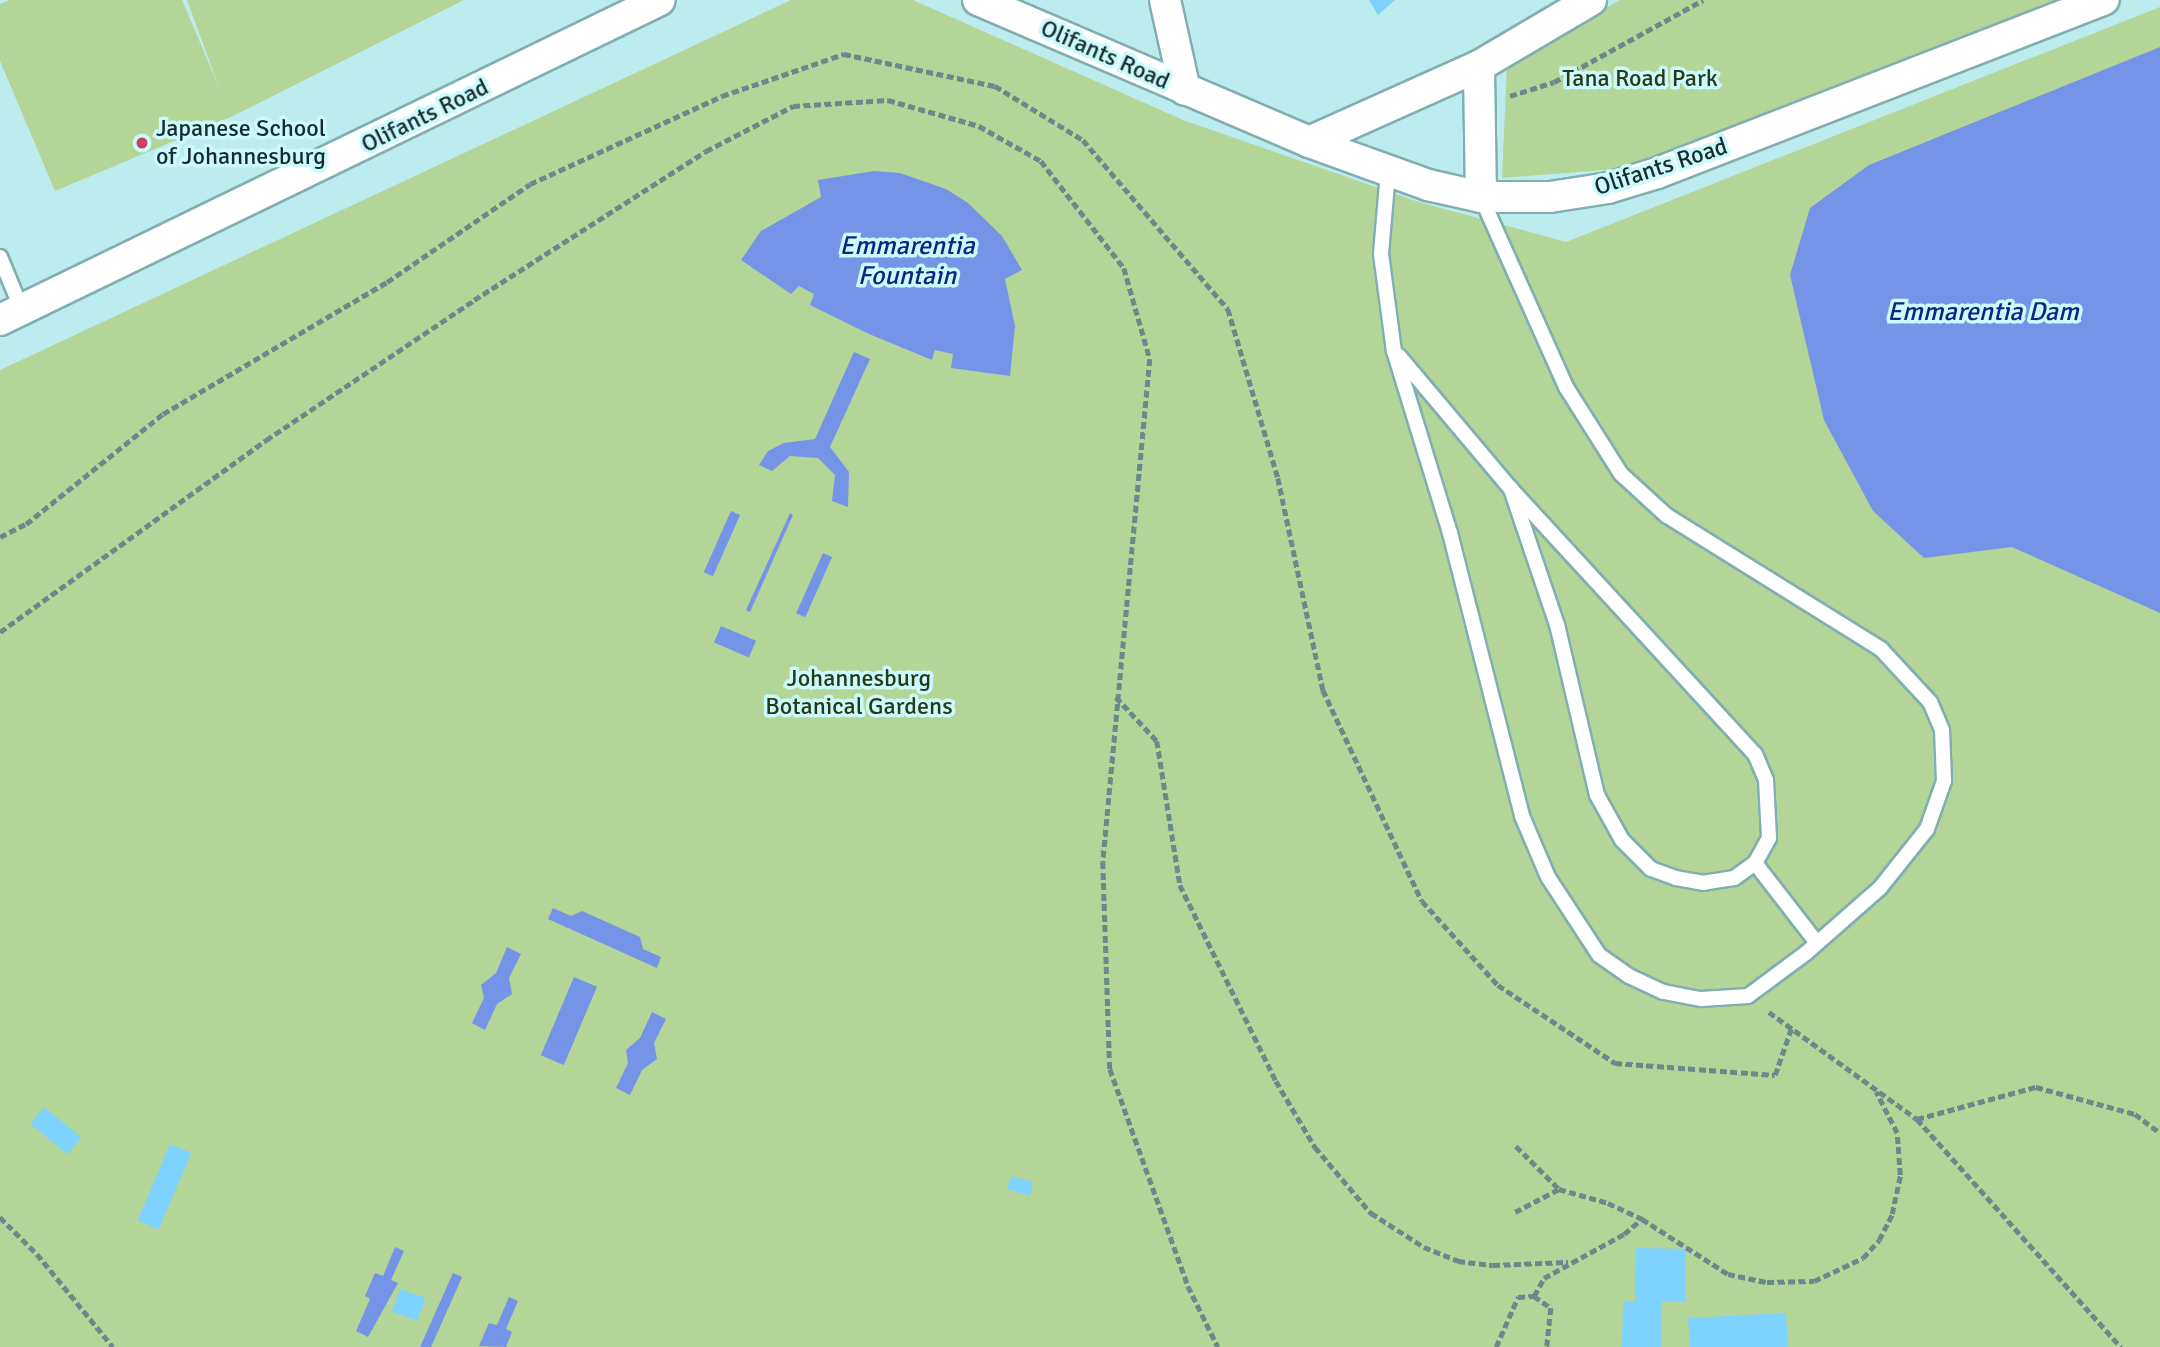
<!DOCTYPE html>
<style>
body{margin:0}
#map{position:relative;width:2160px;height:1347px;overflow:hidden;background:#bdecee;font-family:Signika,sans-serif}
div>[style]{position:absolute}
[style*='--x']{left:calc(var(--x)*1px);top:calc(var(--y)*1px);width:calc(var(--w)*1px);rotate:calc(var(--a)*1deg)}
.green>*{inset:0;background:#b3d598}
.water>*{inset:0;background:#7494e8;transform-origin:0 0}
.building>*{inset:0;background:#7ed2ff;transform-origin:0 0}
.path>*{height:4.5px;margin-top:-2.25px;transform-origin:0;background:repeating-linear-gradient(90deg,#69898b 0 7px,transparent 0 10.5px)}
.roads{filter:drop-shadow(2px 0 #81aeb0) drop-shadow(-2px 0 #81aeb0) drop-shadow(0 2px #81aeb0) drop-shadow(0 -2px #81aeb0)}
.service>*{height:14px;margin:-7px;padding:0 7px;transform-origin:7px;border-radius:7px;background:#fff}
.minor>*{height:30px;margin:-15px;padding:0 15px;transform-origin:15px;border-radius:15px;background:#fff}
.dots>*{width:19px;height:19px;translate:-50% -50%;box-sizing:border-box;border:4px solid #cafafc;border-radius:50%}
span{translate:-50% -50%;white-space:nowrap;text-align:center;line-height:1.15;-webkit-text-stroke:7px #cafafc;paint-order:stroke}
.street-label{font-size:24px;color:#192c2d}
.park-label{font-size:24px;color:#273a16}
.poi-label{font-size:24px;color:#192c2d}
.left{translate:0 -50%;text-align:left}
.water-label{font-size:26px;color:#112383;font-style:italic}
</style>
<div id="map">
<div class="green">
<i style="clip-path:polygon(10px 0,182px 0,219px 87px,187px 0,464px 0,231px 117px,55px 191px,0 61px,0 4px)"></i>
<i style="clip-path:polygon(791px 0,913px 0,1183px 120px,1419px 202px,1566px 242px,2160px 7px,2160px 1347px,0 1347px,0 370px)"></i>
<i style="clip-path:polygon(1620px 0,2058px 0,1629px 168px,1502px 178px,1507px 63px)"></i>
</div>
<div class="water">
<i style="clip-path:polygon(2160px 47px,2160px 613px,2012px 547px,1924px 558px,1873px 511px,1824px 420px,1790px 275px,1810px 208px,1869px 165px)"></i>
<i style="clip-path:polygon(874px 171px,900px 173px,946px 189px,968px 203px,1002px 236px,1022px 270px,1005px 279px,1015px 326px,1010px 376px,951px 368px,953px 354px,935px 350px,932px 360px,869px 334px,810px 305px,814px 294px,799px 286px,791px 294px,741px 260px,761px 231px,821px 197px,818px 180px)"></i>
<i style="clip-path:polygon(854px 352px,870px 359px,830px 447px,849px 472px,848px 507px,832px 501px,835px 475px,818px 458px,790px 456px,772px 471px,759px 465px,768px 451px,784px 443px,815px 439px)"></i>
<i style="left:731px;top:511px;width:10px;height:67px;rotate:24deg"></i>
<i style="clip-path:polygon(790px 513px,793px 515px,750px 612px,746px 610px)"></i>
<i style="left:823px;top:553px;width:10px;height:66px;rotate:24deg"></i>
<i style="left:721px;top:626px;width:38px;height:18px;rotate:23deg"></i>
<i style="clip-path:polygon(553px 908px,571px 916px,582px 911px,640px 937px,643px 949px,661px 957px,657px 968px,548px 919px)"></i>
<i style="clip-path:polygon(507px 947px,521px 954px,509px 978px,512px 994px,497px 1004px,485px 1030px,472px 1023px,484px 998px,481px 985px,496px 973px)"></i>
<i style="left:574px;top:977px;width:25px;height:85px;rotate:23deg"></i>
<i style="clip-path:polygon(652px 1012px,666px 1019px,654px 1043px,657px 1059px,642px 1070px,630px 1095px,616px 1088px,628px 1063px,626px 1050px,640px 1038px)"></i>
<i style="clip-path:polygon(395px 1247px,404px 1251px,391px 1280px,398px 1283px,368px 1337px,356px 1331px,370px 1299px,365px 1296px,375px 1273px,383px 1276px)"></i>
<i style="left:453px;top:1273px;width:10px;height:81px;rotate:24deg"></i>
<i style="clip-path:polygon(509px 1297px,518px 1301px,506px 1329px,512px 1332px,506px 1347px,479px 1346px,489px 1323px,497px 1325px)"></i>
</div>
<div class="building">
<i style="clip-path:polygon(1369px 0,1395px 0,1378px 15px)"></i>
<i style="left:44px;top:1107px;width:48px;height:22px;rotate:39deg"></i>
<i style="left:170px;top:1144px;width:23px;height:83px;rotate:23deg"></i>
<i style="left:1011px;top:1176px;width:23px;height:14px;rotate:15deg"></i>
<i style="clip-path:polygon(1636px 1248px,1686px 1249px,1685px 1302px,1662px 1301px,1661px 1347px,1622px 1347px,1623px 1301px,1635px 1301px)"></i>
<i style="left:400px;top:1289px;width:27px;height:24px;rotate:20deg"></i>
<i style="left:1786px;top:1313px;width:34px;height:98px;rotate:87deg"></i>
</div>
<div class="path">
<i style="--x:1510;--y:96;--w:46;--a:-17.7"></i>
<i style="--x:1554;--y:82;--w:170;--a:-28.8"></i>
<i style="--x:0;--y:537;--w:29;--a:-27"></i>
<i style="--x:26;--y:524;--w:176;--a:-38.8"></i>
<i style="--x:163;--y:414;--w:260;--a:-30.5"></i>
<i style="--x:387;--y:282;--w:173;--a:-34.4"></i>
<i style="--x:530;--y:184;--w:211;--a:-24.6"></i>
<i style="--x:722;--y:96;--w:129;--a:-19"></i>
<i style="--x:844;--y:54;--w:154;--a:12"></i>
<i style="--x:995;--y:86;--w:103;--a:31.5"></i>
<i style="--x:1083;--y:140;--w:223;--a:49.4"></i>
<i style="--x:1228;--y:309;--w:176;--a:73.5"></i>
<i style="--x:1278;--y:478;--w:217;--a:78"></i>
<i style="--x:1323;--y:690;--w:233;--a:64.9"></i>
<i style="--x:1422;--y:901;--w:113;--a:47.9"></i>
<i style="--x:1498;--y:985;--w:141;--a:33.7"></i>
<i style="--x:1615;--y:1063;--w:160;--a:4.3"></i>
<i style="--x:1775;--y:1075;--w:49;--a:-70.8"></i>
<i style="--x:0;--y:632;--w:328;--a:-35.8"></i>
<i style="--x:266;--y:440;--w:251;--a:-33.9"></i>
<i style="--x:474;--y:300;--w:276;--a:-32.7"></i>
<i style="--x:706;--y:151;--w:98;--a:-27.3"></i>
<i style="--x:793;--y:106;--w:95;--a:-3.6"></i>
<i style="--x:888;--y:100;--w:95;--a:15.9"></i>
<i style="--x:979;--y:126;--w:71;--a:29.4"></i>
<i style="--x:1041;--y:161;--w:135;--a:52.2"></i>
<i style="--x:1124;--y:268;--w:95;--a:74.1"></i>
<i style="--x:1150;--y:359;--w:505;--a:95.34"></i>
<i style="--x:1103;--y:862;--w:207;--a:88.1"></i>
<i style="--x:1110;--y:1069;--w:231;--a:70.2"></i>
<i style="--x:1188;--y:1286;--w:68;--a:63.8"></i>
<i style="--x:1116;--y:697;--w:60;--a:47"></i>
<i style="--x:1157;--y:741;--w:146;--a:80.9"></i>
<i style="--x:1180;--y:885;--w:218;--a:63.9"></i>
<i style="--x:1276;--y:1081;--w:77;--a:59.4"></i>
<i style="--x:1315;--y:1147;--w:87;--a:49.7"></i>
<i style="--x:1371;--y:1213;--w:63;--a:32.7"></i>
<i style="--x:1424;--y:1247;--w:37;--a:22"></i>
<i style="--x:1458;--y:1261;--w:35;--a:7"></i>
<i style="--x:1493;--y:1265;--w:75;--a:-2.3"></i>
<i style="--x:1769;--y:1012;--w:183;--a:35.9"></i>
<i style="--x:1917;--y:1119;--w:306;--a:48.2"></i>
<i style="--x:1917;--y:1119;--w:123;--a:-15.1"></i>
<i style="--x:2036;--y:1087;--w:103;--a:15.3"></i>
<i style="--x:2135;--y:1114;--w:31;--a:37"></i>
<i style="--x:1516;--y:1146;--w:61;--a:45"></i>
<i style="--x:1515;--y:1212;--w:50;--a:-27.6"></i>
<i style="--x:1559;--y:1189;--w:51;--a:15.9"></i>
<i style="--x:1608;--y:1203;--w:38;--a:25"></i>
<i style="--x:1642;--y:1219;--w:102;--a:32.6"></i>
<i style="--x:1728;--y:1274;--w:40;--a:12"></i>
<i style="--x:1767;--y:1282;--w:47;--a:-1.2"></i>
<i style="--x:1814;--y:1281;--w:54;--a:-25.1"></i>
<i style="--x:1863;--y:1258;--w:24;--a:-48"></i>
<i style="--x:1879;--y:1240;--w:29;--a:-63"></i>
<i style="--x:1892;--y:1214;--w:40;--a:-78"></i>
<i style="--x:1900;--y:1175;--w:42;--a:-94.1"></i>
<i style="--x:1897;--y:1133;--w:46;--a:-117.1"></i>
<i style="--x:0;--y:1217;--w:52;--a:45"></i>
<i style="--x:37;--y:1254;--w:120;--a:50.7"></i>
<i style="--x:1534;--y:1296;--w:21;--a:-61"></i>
<i style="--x:1544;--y:1278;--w:91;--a:-28.8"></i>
<i style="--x:1624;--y:1234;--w:23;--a:-40"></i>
<i style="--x:1496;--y:1347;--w:55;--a:-66.3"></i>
<i style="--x:1518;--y:1297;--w:16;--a:-4"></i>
<i style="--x:1534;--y:1296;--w:21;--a:35"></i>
<i style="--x:1551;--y:1308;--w:39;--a:96"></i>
</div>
<div class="roads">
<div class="service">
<i style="--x:1388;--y:172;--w:82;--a:94.9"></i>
<i style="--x:1381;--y:254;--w:98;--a:82.4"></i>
<i style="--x:1394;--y:351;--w:190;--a:72.9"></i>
<i style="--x:1450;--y:533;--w:292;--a:75.7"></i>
<i style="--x:1522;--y:816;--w:66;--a:66.9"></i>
<i style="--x:1548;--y:877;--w:93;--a:56.8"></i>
<i style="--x:1599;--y:955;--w:37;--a:35"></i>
<i style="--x:1629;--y:976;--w:38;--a:25"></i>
<i style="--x:1664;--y:992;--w:38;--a:11"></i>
<i style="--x:1701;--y:999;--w:47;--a:-3.7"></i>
<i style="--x:1748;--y:996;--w:72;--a:-36.6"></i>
<i style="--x:1806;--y:953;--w:98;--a:-41.3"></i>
<i style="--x:1880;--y:888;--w:75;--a:-51.5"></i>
<i style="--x:1927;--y:829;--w:51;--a:-70.5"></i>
<i style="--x:1944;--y:781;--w:51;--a:-92.2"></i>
<i style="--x:1942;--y:730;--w:30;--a:-113"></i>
<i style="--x:1930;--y:702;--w:72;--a:-132.8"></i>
<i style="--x:1881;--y:649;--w:252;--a:-148.1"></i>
<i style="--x:1667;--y:516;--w:62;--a:-137.6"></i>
<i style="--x:1621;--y:474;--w:103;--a:-122.3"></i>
<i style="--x:1566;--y:387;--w:208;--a:-114.1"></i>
<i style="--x:0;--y:257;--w:57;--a:67.5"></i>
<i style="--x:1399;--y:356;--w:174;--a:49.9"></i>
<i style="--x:1511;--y:489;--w:360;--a:47.4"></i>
<i style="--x:1755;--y:754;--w:28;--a:67"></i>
<i style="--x:1766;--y:780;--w:58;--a:87"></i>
<i style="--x:1769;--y:838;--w:29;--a:119"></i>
<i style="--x:1755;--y:863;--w:26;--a:144"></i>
<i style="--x:1734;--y:878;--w:30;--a:171"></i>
<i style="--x:1704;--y:883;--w:28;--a:-170"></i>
<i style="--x:1676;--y:878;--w:27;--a:-160"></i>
<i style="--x:1651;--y:869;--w:41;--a:-135"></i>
<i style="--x:1622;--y:840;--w:51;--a:-119.1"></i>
<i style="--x:1597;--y:795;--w:175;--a:-103.2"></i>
<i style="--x:1557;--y:625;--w:144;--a:-108.7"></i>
<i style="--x:1755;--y:863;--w:101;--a:52.2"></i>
</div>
<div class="minor">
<i style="--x:978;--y:0;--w:360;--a:23.2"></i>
<i style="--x:1309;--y:142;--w:127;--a:19.9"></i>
<i style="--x:1428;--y:185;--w:54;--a:12.8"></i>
<i style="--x:1481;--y:197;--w:69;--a:0"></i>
<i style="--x:1550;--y:197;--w:59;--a:-8.8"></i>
<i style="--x:1608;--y:188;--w:51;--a:-17"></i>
<i style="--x:1657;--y:173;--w:479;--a:-21.2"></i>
<i style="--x:1165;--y:0;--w:92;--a:77.5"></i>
<i style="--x:1309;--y:142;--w:186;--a:-24.1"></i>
<i style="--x:1481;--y:197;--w:131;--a:-90.9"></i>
<i style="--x:1479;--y:66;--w:130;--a:-30.5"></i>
<i style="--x:0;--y:320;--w:733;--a:-25.87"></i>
</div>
</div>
<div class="dots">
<i style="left:142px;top:143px;background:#cd3e65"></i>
</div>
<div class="street-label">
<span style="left:1105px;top:55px;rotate:24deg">Olifants Road</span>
<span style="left:425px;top:116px;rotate:-26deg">Olifants Road</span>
<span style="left:1661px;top:167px;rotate:-18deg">Olifants Road</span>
</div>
<div class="park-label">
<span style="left:1640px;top:79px">Tana Road Park</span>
<span style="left:859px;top:693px">Johannesburg<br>Botanical Gardens</span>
</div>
<div class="poi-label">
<span class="left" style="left:156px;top:143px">Japanese School<br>of Johannesburg</span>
</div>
<div class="water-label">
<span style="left:907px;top:262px">Emmarentia<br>Fountain</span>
<span style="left:1983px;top:313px">Emmarentia Dam</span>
</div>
</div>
